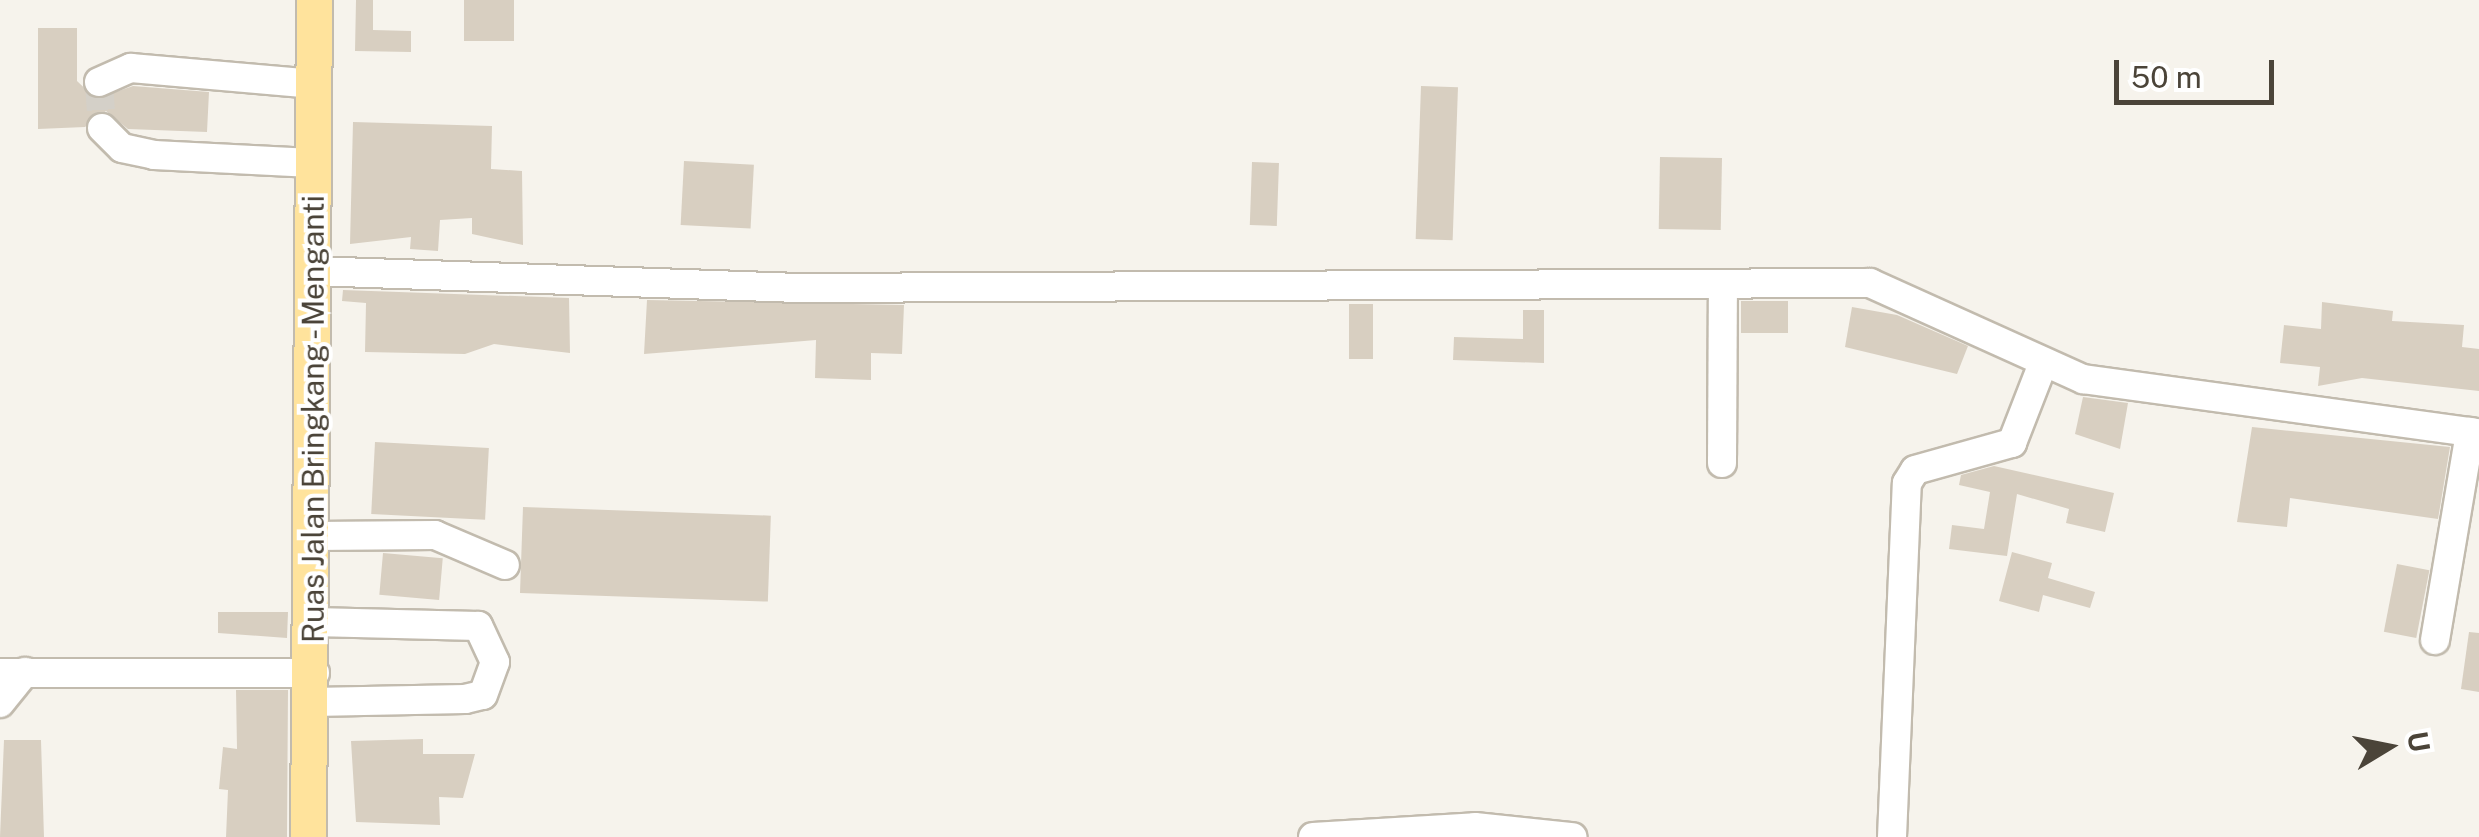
<!DOCTYPE html>
<style>
body{margin:0}
#map{position:relative;width:2479px;height:837px;overflow:hidden;background:#f6f3ec;font-family:"Public Sans",sans-serif}
div>[style]{position:absolute}
[style*='--x']{left:calc(var(--x)*1px);top:calc(var(--y)*1px);width:calc(var(--w)*1px);rotate:calc(var(--a)*1deg)}
.building>*{inset:0;background:#d8cfc1;transform-origin:0 0}
.minor-tunnel>*{height:28px;margin-top:-14px;transform-origin:0;background:repeating-linear-gradient(90deg,#d4d0c8 0 28px,transparent 0 42px)}
.roads{filter:drop-shadow(2px 0 #c2bbae) drop-shadow(-2px 0 #c2bbae) drop-shadow(0 2px #c2bbae) drop-shadow(0 -2px #c2bbae)}
.minor>*{height:28px;margin:-14px;padding:0 14px;transform-origin:14px;border-radius:14px;background:#fff}
.major>*{height:35px;margin:-17.5px;padding:0 17.5px;transform-origin:17.5px;border-radius:17.5px;background:#ffe39c}
span{translate:-50% -50%;white-space:nowrap;text-align:center;line-height:1.15;-webkit-text-stroke:8px #fff;paint-order:stroke}
.street-label{font-size:30px;color:#4b4439}
.north{position:absolute;left:2339px;top:697px;width:100px;height:100px;-webkit-text-stroke:8px #fff;paint-order:stroke;rotate:80deg;font-size:28px;font-weight:700;line-height:40px;text-align:center;color:#4b4439}
.north::after{content:'';display:block;margin:auto;width:35px;height:45px;background:#4b4439;clip-path:polygon(50% 0,100% 100%,50% 72%,0 100%)}
.scale{position:absolute;left:2114px;top:60px;width:160px;height:45px;box-sizing:border-box;border:5px solid #4b4439;border-top:0;padding-left:12px;font-size:30px;line-height:35px;white-space:nowrap;color:#4b4439;-webkit-text-stroke:8px #fff;paint-order:stroke}
</style>
<div id="map">
<div class="building">
<i style="clip-path:polygon(356px 0,373px 0,373px 30px,411px 31px,411px 52px,355px 51px)"></i>
<i style="left:464px;top:0;width:50px;height:41px"></i>
<i style="clip-path:polygon(38px 28px,77px 28px,77px 81px,96px 99px,133px 86px,209px 92px,207px 132px,128px 129px,106px 111px,85px 127px,38px 129px)"></i>
<i style="left:1421px;top:86px;width:37px;height:153px;rotate:2deg"></i>
<i style="clip-path:polygon(353px 122px,492px 126px,491px 169px,522px 171px,523px 245px,472px 234px,472px 218px,440px 220px,438px 251px,410px 249px,411px 237px,350px 244px)"></i>
<i style="left:1660px;top:157px;width:62px;height:72px;rotate:1deg"></i>
<i style="left:684px;top:161px;width:70px;height:64px;rotate:3deg"></i>
<i style="left:1252px;top:162px;width:27px;height:63px;rotate:2deg"></i>
<i style="clip-path:polygon(343px 290px,569px 298px,570px 353px,494px 344px,465px 354px,365px 352px,366px 303px,342px 301px)"></i>
<i style="clip-path:polygon(647px 300px,904px 305px,902px 354px,871px 353px,871px 380px,815px 378px,816px 340px,644px 354px)"></i>
<i style="left:1741px;top:301px;width:47px;height:32px"></i>
<i style="clip-path:polygon(2322px 302px,2393px 311px,2392px 321px,2464px 325px,2462px 347px,2479px 349px,2479px 391px,2362px 378px,2318px 386px,2320px 367px,2280px 363px,2284px 325px,2321px 329px)"></i>
<i style="left:1349px;top:304px;width:24px;height:55px"></i>
<i style="clip-path:polygon(1852px 307px,1897px 315px,1968px 346px,1957px 374px,1845px 347px)"></i>
<i style="clip-path:polygon(1523px 310px,1544px 310px,1544px 363px,1453px 360px,1454px 337px,1523px 339px)"></i>
<i style="clip-path:polygon(2083px 397px,2128px 403px,2120px 449px,2075px 434px)"></i>
<i style="clip-path:polygon(2252px 427px,2450px 447px,2438px 519px,2290px 498px,2287px 527px,2237px 522px)"></i>
<i style="left:375px;top:442px;width:114px;height:72px;rotate:3deg"></i>
<i style="clip-path:polygon(1994px 466px,2114px 493px,2105px 532px,2066px 523px,2069px 509px,2017px 494px,2007px 556px,1949px 549px,1952px 525px,1984px 529px,1990px 492px,1959px 485px,1961px 475px)"></i>
<i style="left:523px;top:507px;width:248px;height:86px;rotate:2deg"></i>
<i style="clip-path:polygon(2012px 552px,2052px 563px,2048px 578px,2095px 592px,2090px 608px,2043px 595px,2039px 612px,1999px 601px)"></i>
<i style="left:383px;top:553px;width:60px;height:42px;rotate:5deg"></i>
<i style="left:2397px;top:564px;width:33px;height:69px;rotate:11deg"></i>
<i style="clip-path:polygon(218px 612px,288px 612px,287px 638px,218px 633px)"></i>
<i style="clip-path:polygon(2469px 632px,2479px 633px,2479px 692px,2461px 689px)"></i>
<i style="clip-path:polygon(236px 690px,288px 690px,287px 837px,226px 837px,228px 790px,219px 789px,223px 747px,237px 749px)"></i>
<i style="clip-path:polygon(423px 739px,423px 754px,475px 754px,463px 798px,439px 797px,440px 825px,356px 822px,351px 741px)"></i>
<i style="clip-path:polygon(4px 740px,41px 740px,44px 837px,0 837px)"></i>
</div>
<div class="minor-tunnel">
<i style="--x:99;--y:82;--w:46;--a:86.3"></i>
</div>
<div class="roads">
<div class="minor">
<i style="--x:99;--y:82;--w:35;--a:-24"></i>
<i style="--x:131;--y:68;--w:184;--a:5"></i>
<i style="--x:102;--y:128;--w:28;--a:45"></i>
<i style="--x:122;--y:148;--w:33;--a:12"></i>
<i style="--x:154;--y:155;--w:158;--a:2.9"></i>
<i style="--x:312;--y:271;--w:485;--a:2"></i>
<i style="--x:797;--y:288;--w:1073;--a:-0.27"></i>
<i style="--x:1870;--y:283;--w:234;--a:24.3"></i>
<i style="--x:2083;--y:379;--w:400;--a:7.8"></i>
<i style="--x:1722;--y:463;--w:177;--a:-89.7"></i>
<i style="--x:314;--y:536;--w:121;--a:-0.5"></i>
<i style="--x:435;--y:535;--w:76;--a:23.2"></i>
<i style="--x:2435;--y:640;--w:211;--a:-80.4"></i>
<i style="--x:0;--y:673;--w:315;--a:0"></i>
<i style="--x:313;--y:702;--w:152;--a:-1.1"></i>
<i style="--x:465;--y:699;--w:18;--a:-13"></i>
<i style="--x:483;--y:695;--w:35;--a:-70"></i>
<i style="--x:495;--y:662;--w:40;--a:-115"></i>
<i style="--x:478;--y:626;--w:164;--a:-178.6"></i>
<i style="--x:0;--y:703;--w:40;--a:-51"></i>
<i style="--x:1313;--y:837;--w:162;--a:-3.5"></i>
<i style="--x:1475;--y:827;--w:98;--a:5.9"></i>
<i style="--x:1892;--y:837;--w:354;--a:-87.6"></i>
<i style="--x:1907;--y:483;--w:15;--a:-58"></i>
<i style="--x:1915;--y:470;--w:101;--a:-15.6"></i>
<i style="--x:2012;--y:443;--w:83;--a:-68.7"></i>
</div>
<div class="major">
<i style="--x:308;--y:837;--w:837;--a:-89.59"></i>
</div>
</div>
<div class="street-label">
<span style="left:313px;top:419px;rotate:-90deg">Ruas Jalan Bringkang - Menganti</span>
</div>
<div class="north">U</div>
<div class="scale">50 m</div>
</div>
